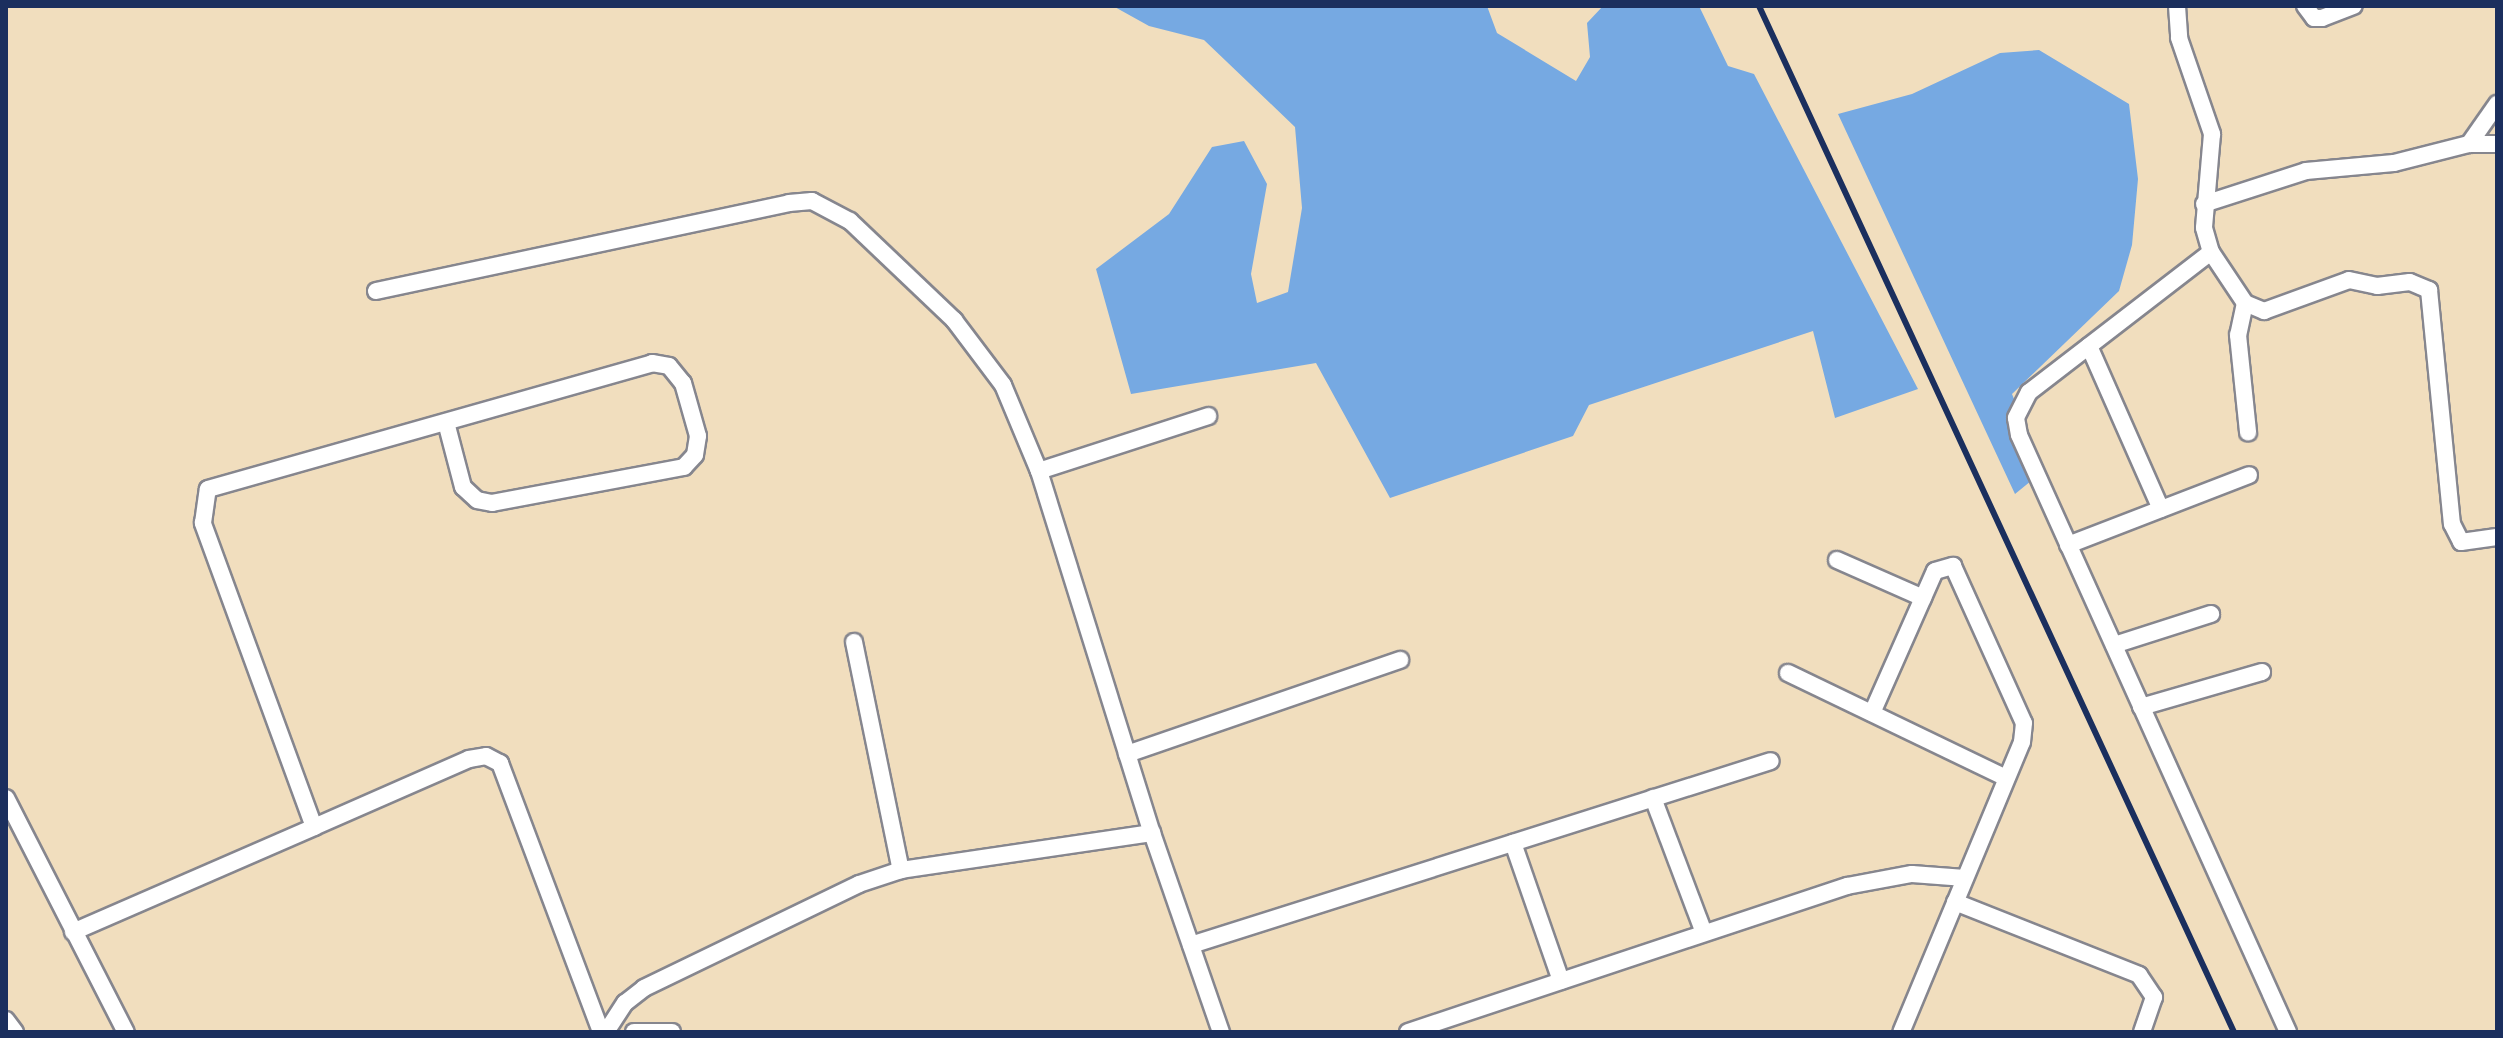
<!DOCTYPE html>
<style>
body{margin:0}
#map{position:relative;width:2503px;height:1038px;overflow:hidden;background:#f1debe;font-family:"Shantell Sans",sans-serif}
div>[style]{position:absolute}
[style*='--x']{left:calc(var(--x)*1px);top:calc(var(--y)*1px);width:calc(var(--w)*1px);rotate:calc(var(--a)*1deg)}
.water>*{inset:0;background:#76a9e2}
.roads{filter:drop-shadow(2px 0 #86868e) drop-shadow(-2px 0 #86868e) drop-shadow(0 2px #86868e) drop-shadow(0 -2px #86868e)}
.street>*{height:16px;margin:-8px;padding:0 8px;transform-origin:8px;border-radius:8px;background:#fff}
.rail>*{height:6px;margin:-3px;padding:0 3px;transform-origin:3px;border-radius:3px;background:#1b2f5e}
span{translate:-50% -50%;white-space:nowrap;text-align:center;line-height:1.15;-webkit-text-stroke:8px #fff;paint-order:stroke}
.frame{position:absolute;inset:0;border:8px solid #1b2f5e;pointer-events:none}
</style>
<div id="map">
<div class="water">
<i style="clip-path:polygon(1113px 6px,1487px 6px,1497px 33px,1576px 81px,1590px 57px,1587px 23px,1603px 6px,1699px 6px,1728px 66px,1754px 74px,1918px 389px,1835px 418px,1813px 331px,1589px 405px,1573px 436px,1390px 498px,1316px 363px,1131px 394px,1096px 269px,1169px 214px,1212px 147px,1244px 141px,1267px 184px,1251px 274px,1257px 303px,1288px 292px,1302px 208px,1295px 127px,1204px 40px,1149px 26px)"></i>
<i style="clip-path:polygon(2039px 50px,2129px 104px,2138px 179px,2132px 245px,2119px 291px,2012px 394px,2043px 471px,2015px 494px,1838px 114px,1912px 94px,2000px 53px)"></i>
</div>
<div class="roads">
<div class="street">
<i style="--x:2177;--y:6;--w:32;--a:86"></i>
<i style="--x:2179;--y:38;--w:102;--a:71"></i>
<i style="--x:2212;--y:134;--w:94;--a:94.9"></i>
<i style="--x:2204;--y:228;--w:25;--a:74"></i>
<i style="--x:2211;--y:252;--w:61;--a:56.3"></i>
<i style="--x:2245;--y:303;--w:21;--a:23"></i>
<i style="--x:2264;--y:311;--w:90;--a:-20"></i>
<i style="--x:2349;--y:280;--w:29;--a:12"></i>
<i style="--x:2377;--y:286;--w:33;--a:-7"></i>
<i style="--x:2410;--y:282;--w:21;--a:23"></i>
<i style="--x:2429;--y:290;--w:235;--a:84.4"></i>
<i style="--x:2452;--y:524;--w:20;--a:63"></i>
<i style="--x:2461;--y:542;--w:36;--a:-8"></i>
<i style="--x:2305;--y:6;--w:15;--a:53"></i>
<i style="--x:2314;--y:18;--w:8;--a:0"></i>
<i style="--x:2322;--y:18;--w:34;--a:-21"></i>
<i style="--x:2469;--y:144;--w:49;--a:-55"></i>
<i style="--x:2204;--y:204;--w:107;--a:-17.9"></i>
<i style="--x:2306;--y:171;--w:88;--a:-5.2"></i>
<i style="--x:2394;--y:163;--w:77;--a:-14.2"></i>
<i style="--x:2469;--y:144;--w:28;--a:0"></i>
<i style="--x:2211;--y:252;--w:230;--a:142.4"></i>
<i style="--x:2029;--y:392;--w:29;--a:117"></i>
<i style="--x:2016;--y:418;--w:17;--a:80"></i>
<i style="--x:2019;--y:435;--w:655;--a:65.74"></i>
<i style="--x:376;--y:291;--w:422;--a:-12"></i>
<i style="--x:789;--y:203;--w:23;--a:-5"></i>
<i style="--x:812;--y:201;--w:43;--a:27.8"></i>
<i style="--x:850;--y:221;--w:144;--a:43.6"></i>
<i style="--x:954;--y:320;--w:81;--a:53"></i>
<i style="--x:1003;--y:385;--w:93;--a:67.3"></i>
<i style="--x:1039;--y:471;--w:379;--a:72.7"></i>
<i style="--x:1152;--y:833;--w:211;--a:70.9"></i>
<i style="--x:2245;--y:303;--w:33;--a:102"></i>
<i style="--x:2238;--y:335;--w:98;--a:84.1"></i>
<i style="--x:2089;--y:346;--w:178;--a:66.2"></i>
<i style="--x:1039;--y:471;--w:178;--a:-18"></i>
<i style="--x:2068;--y:545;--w:194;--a:-21.1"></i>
<i style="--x:1837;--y:560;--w:94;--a:23.8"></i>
<i style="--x:854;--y:642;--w:233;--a:78.4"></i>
<i style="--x:2114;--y:645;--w:102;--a:-17.7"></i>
<i style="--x:1788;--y:673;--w:242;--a:25.7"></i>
<i style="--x:2141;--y:707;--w:126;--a:-16.1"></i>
<i style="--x:1872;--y:713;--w:155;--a:-66.1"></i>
<i style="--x:1935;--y:571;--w:19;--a:-16"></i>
<i style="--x:1953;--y:566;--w:172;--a:65.7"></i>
<i style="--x:2024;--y:723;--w:19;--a:96"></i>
<i style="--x:2022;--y:742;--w:314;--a:112.6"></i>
<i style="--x:1127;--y:754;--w:289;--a:-19"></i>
<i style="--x:6;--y:798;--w:263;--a:62.9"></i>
<i style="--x:1653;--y:798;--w:144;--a:69.3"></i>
<i style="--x:314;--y:827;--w:169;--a:-23.7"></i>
<i style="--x:469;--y:759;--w:17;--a:-10"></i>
<i style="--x:486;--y:756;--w:16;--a:27"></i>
<i style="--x:500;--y:763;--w:287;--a:69.4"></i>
<i style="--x:1513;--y:843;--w:146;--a:70.8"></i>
<i style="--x:1955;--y:902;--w:198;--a:21.6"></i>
<i style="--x:2139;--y:975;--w:27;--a:56"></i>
<i style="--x:2154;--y:997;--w:37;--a:109"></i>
<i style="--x:73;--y:932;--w:263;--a:-23.5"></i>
<i style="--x:314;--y:827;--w:324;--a:-110.1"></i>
<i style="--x:203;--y:523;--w:34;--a:-82"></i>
<i style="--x:208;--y:489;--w:462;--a:-15.8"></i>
<i style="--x:652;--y:363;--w:17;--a:10"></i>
<i style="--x:669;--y:366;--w:22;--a:51"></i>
<i style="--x:683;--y:383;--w:55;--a:74.2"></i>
<i style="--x:698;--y:436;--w:19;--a:99"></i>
<i style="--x:695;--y:455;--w:16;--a:133"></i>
<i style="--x:684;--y:467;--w:195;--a:169.4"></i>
<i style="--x:492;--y:503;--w:15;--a:-169"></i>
<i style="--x:477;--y:500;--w:19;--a:-137"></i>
<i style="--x:463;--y:487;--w:67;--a:-104.7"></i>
<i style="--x:1191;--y:945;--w:608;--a:-17.6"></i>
<i style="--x:6;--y:1020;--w:15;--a:53"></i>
<i style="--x:606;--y:1032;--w:35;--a:-57"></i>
<i style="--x:625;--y:1003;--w:24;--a:-38"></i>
<i style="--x:644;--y:988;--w:239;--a:-25.8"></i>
<i style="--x:859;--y:884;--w:44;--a:-18.4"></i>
<i style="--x:901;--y:870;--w:254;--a:-8.4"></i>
<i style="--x:634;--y:1032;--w:38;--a:0"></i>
<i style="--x:1408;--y:1032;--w:463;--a:-18.4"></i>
<i style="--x:1847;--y:886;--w:66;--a:-10.5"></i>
<i style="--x:1912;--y:874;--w:53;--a:4.3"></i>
</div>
</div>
<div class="rail">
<i style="--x:1759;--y:6;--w:1131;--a:65.16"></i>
</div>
<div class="frame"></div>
</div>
